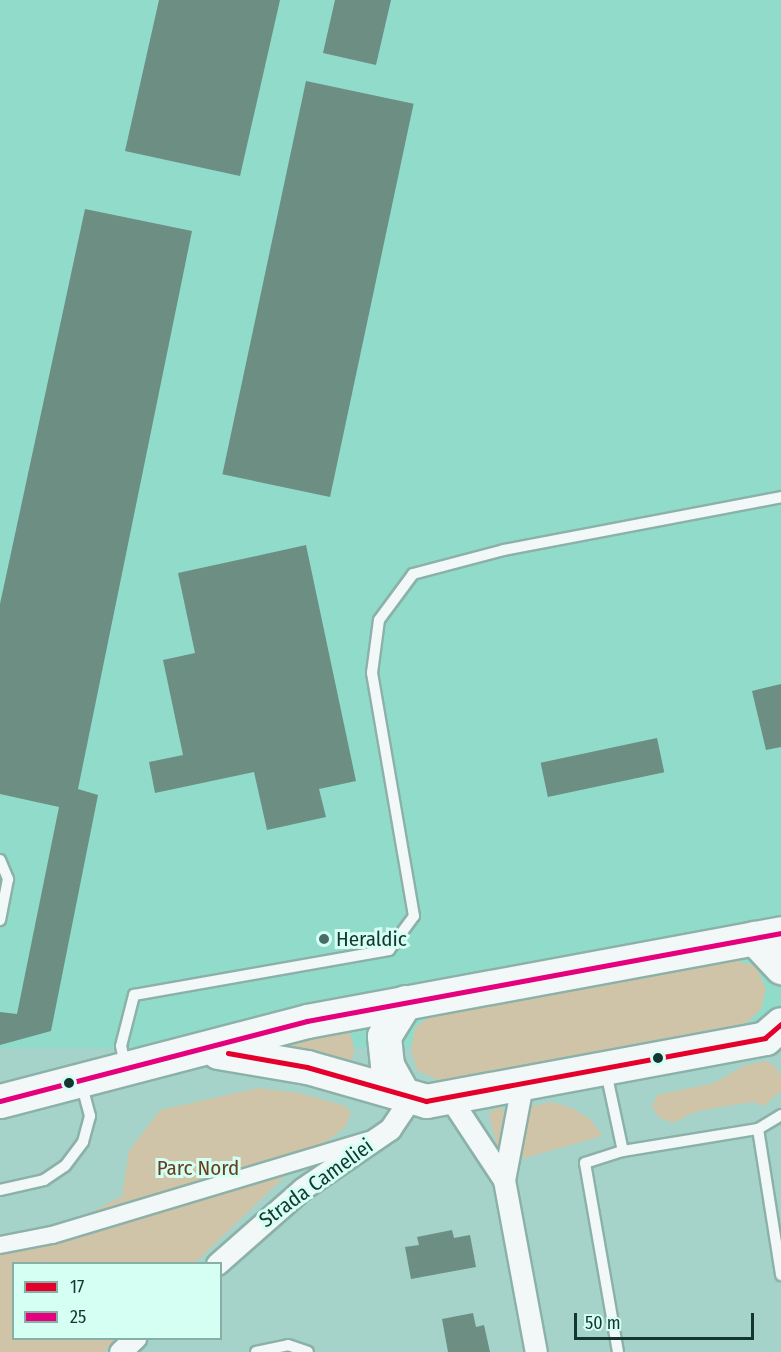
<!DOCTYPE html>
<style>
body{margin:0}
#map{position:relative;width:781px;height:1352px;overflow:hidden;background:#a5d3c9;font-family:"Fira Sans Condensed",sans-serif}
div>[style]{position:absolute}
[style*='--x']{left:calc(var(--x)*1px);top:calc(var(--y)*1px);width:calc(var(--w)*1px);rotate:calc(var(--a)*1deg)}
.built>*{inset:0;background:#91dbcb;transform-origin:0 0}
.green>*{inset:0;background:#cfc4a7}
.building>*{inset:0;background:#6c8e83;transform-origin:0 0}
.roads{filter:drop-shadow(2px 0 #8cb1a9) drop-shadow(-2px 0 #8cb1a9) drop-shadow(0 2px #8cb1a9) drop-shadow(0 -2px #8cb1a9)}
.service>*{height:10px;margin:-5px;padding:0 5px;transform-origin:5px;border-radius:5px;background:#f2f8f7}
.pedestrian>*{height:16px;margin:-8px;padding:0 8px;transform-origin:8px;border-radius:8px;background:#f2f8f7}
.minor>*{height:21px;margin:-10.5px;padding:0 10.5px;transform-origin:10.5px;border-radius:10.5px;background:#f2f8f7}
.primary>*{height:33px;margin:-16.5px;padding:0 16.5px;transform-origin:16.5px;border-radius:16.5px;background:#f2f8f7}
.bus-1>*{height:4.5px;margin:-2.25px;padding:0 2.25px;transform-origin:2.25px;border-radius:2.25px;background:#e4002b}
.bus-2>*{height:4.5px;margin:-2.25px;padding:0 2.25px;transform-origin:2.25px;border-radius:2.25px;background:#e5007d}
.dots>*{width:16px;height:16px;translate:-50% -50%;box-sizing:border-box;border:3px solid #d6fff4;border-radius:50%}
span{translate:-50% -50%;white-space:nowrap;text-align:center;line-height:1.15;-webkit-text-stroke:6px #d6fff4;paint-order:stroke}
.poi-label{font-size:21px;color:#133730}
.left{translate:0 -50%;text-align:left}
.park-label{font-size:21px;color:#683e1c}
.street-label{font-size:21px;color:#133730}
.legend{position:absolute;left:12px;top:1262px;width:210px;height:78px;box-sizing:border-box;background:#d6fff4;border:2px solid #88afa6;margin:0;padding:8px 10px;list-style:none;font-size:18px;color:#133730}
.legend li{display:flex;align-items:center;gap:12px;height:30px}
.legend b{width:30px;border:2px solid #88afa6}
.scale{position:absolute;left:574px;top:1313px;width:180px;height:27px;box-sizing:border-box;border:3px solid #133730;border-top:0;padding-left:8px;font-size:18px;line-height:21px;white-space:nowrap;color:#133730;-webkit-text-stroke:4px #d6fff4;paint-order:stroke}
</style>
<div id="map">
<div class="built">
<i style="left:0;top:0;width:781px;height:1048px"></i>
</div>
<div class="green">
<i style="clip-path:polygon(730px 959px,756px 966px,766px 989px,761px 1009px,747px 1023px,443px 1082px,417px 1070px,411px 1049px,415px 1028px,431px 1015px)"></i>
<i style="clip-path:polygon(342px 1025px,350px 1033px,354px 1047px,353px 1058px,347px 1063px,259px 1043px)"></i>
<i style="clip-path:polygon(764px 1061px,774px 1065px,781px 1076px,781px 1091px,764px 1106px,753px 1102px,720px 1107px,695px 1112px,673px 1123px,660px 1118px,652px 1107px,657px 1095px,714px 1083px,744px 1066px)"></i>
<i style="clip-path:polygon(258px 1088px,299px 1093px,345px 1106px,351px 1113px,346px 1126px,289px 1172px,195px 1263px,14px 1264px,14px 1338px,118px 1339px,104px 1352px,0 1352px,0 1236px,66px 1226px,122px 1196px,129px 1151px,160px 1110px)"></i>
<i style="clip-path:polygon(551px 1102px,572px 1108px,591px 1120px,602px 1136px,521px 1159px,518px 1141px,528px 1107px)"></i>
<i style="clip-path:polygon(499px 1107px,504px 1111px,500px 1159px,489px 1113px)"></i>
</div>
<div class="building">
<i style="clip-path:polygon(159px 0,280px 0,240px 176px,125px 151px)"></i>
<i style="clip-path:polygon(335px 0,391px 0,376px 65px,323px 53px)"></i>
<i style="left:306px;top:81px;width:110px;height:402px;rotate:12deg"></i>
<i style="clip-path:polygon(85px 209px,192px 231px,78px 789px,98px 795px,51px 1031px,0 1045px,0 1012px,17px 1014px,59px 807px,0 794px,0 604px)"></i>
<i style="clip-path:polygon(306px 545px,356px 781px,319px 789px,326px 817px,267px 830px,254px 772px,155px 793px,149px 762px,183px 755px,163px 660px,195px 653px,178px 573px)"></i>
<i style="clip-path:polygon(781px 684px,781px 747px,766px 750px,752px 691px)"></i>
<i style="left:657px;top:738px;width:35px;height:119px;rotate:78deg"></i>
<i style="clip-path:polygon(452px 1230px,454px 1238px,470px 1235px,476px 1267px,411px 1279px,405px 1247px,419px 1245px,417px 1237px)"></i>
<i style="clip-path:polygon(473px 1313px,476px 1327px,484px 1325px,490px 1352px,448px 1352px,442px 1319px)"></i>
</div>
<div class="roads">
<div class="service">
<i style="--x:0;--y:860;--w:21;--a:67"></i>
<i style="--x:8;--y:879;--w:42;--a:101"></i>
<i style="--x:125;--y:1066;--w:20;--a:-101"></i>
<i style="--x:121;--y:1046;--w:53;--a:-75.7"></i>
<i style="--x:134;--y:995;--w:259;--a:-10"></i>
<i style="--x:389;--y:950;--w:42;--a:-53.7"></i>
<i style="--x:414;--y:916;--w:247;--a:-99.8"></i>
<i style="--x:372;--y:673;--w:53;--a:-82.5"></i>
<i style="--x:379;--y:620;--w:57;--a:-53.5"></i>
<i style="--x:413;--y:574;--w:94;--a:-14.8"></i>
<i style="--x:504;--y:550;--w:282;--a:-10.8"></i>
<i style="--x:606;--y:1072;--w:81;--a:77.9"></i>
<i style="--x:758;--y:1129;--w:148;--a:81"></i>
<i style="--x:0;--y:1190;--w:45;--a:-12.8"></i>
<i style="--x:44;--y:1180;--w:25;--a:-34"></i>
<i style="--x:65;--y:1166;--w:30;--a:-53"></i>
<i style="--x:83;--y:1142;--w:27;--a:-75"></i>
<i style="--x:90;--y:1116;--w:34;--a:-105"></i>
<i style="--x:256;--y:1352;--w:33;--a:-12"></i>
<i style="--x:288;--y:1345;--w:21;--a:19"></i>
<i style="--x:618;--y:1352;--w:192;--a:-99.9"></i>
<i style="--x:585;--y:1163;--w:40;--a:-18"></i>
<i style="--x:623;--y:1151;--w:137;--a:-9.3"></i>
<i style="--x:758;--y:1129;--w:27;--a:-31"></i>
</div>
<div class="pedestrian">
<i style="--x:0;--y:1245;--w:53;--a:-10.9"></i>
<i style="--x:52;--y:1235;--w:330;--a:-16.7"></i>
</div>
<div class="minor">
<i style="--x:450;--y:1098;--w:98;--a:56.6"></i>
<i style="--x:504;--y:1180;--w:97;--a:-79.3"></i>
<i style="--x:504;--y:1180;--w:175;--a:79.5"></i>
<i style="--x:217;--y:1264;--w:113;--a:-41.4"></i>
<i style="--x:302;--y:1189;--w:107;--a:-34.3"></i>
<i style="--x:390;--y:1129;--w:36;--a:-56"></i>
<i style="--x:120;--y:1352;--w:21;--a:-43"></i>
</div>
<div class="primary">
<i style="--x:754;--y:938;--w:40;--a:47"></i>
<i style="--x:218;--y:1052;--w:90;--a:9.6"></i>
<i style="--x:307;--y:1067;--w:124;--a:15.9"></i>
<i style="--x:426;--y:1101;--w:345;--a:-10.5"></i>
<i style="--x:765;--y:1038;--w:21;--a:-41"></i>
<i style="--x:403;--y:1094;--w:33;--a:-119"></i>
<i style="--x:387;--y:1065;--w:29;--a:-96"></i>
<i style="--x:384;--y:1036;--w:40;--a:-58"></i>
<i style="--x:0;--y:1101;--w:317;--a:-14.6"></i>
<i style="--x:307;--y:1021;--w:482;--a:-10.5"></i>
</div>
</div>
<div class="bus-1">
<i style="--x:228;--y:1053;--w:80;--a:10"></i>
<i style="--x:307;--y:1067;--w:124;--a:15.9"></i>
<i style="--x:426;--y:1101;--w:345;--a:-10.5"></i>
<i style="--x:765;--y:1038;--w:21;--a:-41"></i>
</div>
<div class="bus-2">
<i style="--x:0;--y:1101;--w:317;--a:-14.6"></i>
<i style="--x:307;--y:1021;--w:482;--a:-10.5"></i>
</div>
<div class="dots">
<i style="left:324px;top:939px;background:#466e66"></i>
<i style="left:658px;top:1058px;background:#133730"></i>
<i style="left:69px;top:1083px;background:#133730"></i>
</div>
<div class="poi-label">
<span class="left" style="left:336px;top:939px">Heraldic</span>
</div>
<div class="park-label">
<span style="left:198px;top:1168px">Parc Nord</span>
</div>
<div class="street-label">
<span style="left:316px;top:1183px;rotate:-36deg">Strada Cameliei</span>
</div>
<ul class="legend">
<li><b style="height:8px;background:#e4002b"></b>17</li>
<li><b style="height:8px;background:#e5007d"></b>25</li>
</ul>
<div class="scale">50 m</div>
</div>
